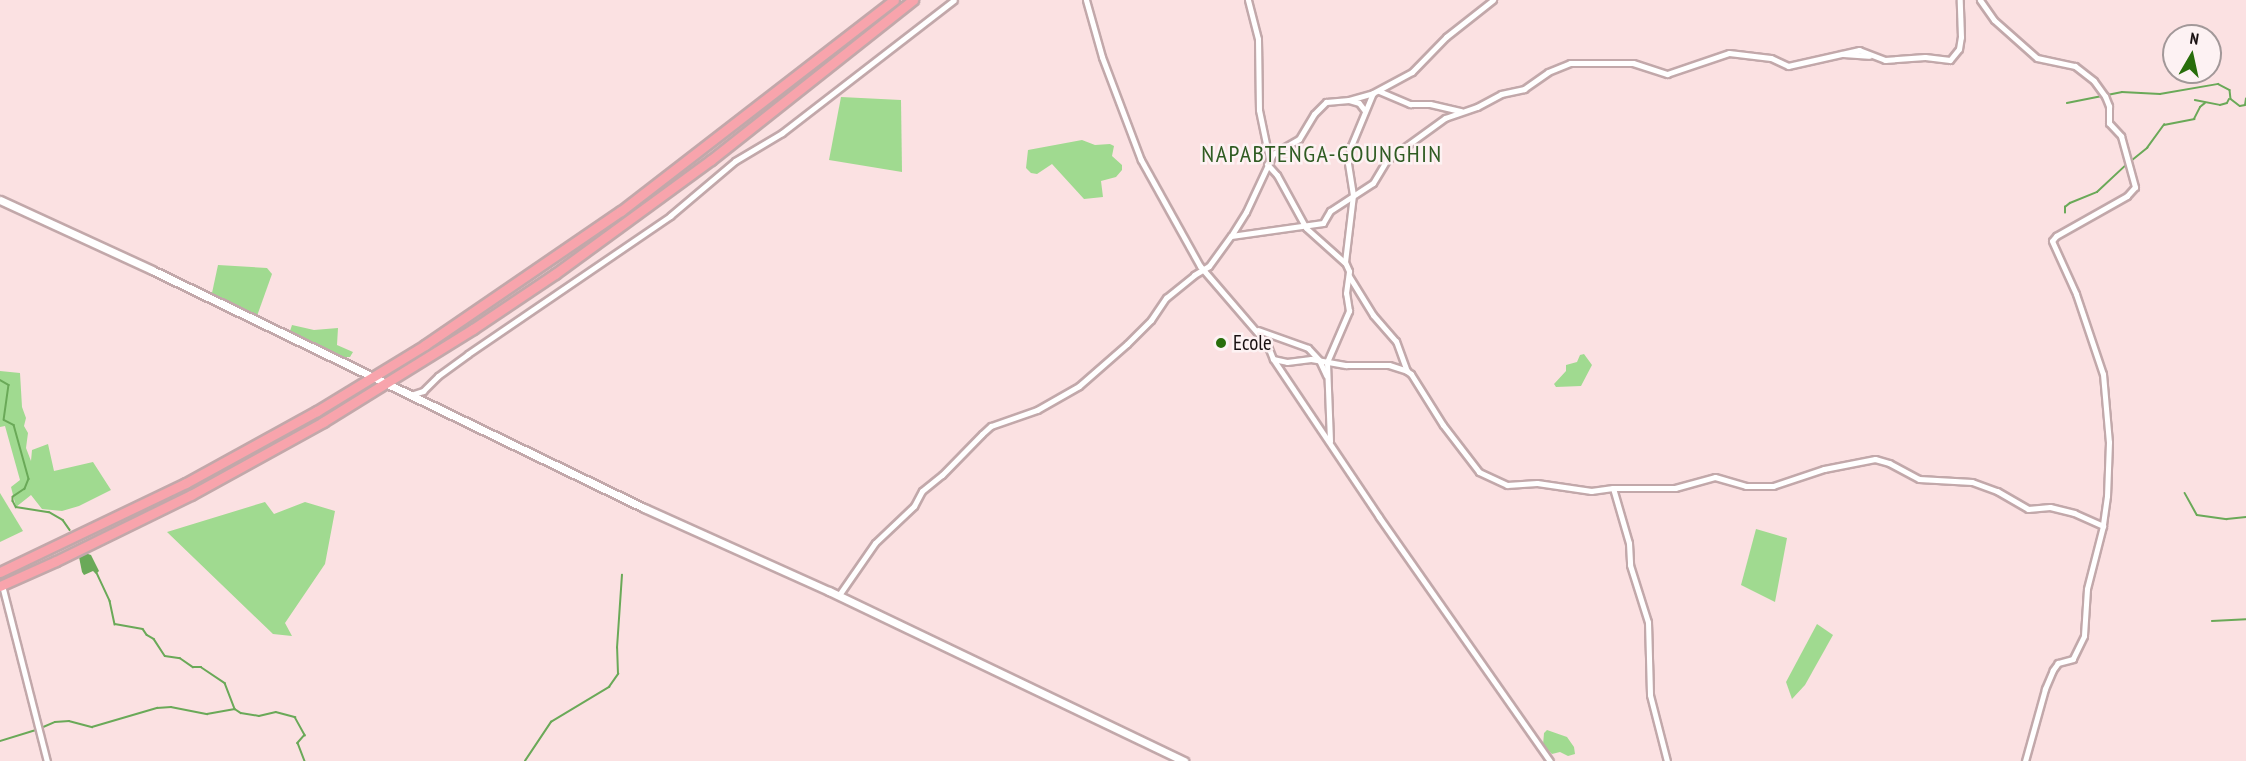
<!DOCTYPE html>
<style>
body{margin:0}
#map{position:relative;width:2246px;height:761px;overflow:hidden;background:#fbe1e2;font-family:"PT Sans Narrow",sans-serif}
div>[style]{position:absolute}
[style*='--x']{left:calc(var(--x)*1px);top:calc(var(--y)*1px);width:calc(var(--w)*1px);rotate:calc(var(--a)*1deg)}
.green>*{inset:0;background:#a0da90}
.water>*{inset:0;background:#6aa958}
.stream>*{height:1.5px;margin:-0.75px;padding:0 0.75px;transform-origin:0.75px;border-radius:0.75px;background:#6aa958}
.roads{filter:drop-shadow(2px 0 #c2a8aa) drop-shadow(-2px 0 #c2a8aa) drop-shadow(0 2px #c2a8aa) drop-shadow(0 -2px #c2a8aa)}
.minor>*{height:5px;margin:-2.5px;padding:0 2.5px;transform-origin:2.5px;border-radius:2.5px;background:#fff}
.tertiary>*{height:7px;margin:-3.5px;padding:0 3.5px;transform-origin:3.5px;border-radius:3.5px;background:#fff}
.trunk>*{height:9px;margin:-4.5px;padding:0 4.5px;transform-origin:4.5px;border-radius:4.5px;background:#f8a4ac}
.dots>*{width:16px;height:16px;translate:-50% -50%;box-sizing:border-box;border:3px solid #fdf2f3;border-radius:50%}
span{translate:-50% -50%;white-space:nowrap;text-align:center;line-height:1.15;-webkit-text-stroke:5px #fdf2f3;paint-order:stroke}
.poi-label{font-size:21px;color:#191011}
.left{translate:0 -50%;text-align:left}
.quarter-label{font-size:24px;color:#305c23;letter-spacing:1.5px}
.north{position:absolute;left:2162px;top:24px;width:60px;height:60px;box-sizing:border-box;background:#fdf2f3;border:2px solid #a29899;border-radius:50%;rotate:9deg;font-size:16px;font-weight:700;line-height:24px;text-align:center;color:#191011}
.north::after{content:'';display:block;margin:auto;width:21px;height:27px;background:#286e0b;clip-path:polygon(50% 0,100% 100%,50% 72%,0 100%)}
</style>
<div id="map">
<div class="green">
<i style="clip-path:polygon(841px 97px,901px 100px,902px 172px,829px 160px)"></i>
<i style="clip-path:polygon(1082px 140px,1095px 145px,1110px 144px,1114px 146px,1112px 156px,1122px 165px,1122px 170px,1116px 177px,1101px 181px,1103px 197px,1084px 199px,1052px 164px,1037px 174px,1031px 173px,1026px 168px,1028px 150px)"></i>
<i style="clip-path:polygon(218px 265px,267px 268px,272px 274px,257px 316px,212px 293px)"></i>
<i style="clip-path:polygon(292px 325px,314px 330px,338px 328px,337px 345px,353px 352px,350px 357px,340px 357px,289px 334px)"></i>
<i style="clip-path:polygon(1584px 354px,1592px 365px,1581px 386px,1556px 387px,1554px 384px,1566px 371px,1566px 365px,1577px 362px,1580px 355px)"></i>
<i style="clip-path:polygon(0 371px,20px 373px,22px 407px,26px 418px,24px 426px,28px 433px,26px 448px,31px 461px,32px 450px,48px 444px,54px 471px,93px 462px,111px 490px,79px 506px,62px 511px,42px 509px,31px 495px,16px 507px,11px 487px,20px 480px,5px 426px,0 427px)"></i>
<i style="clip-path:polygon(0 493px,23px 531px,0 542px)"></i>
<i style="clip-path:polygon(265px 502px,274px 514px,305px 502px,335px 511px,325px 564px,285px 623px,292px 636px,273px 634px,167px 532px)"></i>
<i style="clip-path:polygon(1756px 529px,1787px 538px,1775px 602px,1741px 585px)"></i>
<i style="clip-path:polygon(1817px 624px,1833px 635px,1805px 685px,1792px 699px,1786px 682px)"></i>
<i style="clip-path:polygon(1547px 730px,1567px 737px,1574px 747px,1575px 754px,1568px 756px,1560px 752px,1552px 754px,1543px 745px,1544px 733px)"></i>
</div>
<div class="water">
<i style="clip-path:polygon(85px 553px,91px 555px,99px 571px,96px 574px,93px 571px,84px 575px,82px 572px,79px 557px)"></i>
</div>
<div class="stream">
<i style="--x:2195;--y:100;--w:25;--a:11"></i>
<i style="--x:2220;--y:105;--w:7;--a:-16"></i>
<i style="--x:2227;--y:103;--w:4;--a:-63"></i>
<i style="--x:2067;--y:103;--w:56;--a:-11.3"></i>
<i style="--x:2122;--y:92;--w:38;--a:3"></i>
<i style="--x:2160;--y:94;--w:59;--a:-9.8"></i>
<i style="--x:2218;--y:84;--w:13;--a:27"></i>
<i style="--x:2230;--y:90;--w:9;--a:84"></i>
<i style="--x:2231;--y:99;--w:11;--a:38"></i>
<i style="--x:2240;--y:106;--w:5;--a:-11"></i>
<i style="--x:2245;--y:105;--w:6;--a:-81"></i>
<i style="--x:2131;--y:161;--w:21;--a:-39"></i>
<i style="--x:2147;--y:148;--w:29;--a:-54"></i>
<i style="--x:2164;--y:125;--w:31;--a:-11"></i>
<i style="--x:2194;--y:119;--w:13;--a:-63"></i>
<i style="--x:2200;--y:107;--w:6;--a:-39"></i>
<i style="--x:2065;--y:213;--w:6;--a:-90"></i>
<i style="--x:2065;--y:207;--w:6;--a:-39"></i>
<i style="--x:2070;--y:203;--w:29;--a:-22"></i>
<i style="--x:2097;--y:192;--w:41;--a:-43"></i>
<i style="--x:0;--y:380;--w:10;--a:29"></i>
<i style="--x:9;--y:385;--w:35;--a:98"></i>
<i style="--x:4;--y:420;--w:11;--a:27"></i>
<i style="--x:14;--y:425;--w:56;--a:74.5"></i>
<i style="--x:29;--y:479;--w:11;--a:112"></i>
<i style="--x:25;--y:489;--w:14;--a:146"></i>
<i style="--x:13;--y:497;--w:4;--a:90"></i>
<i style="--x:13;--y:501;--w:7;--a:63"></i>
<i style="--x:16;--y:507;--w:33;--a:9"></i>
<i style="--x:49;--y:512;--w:16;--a:30"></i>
<i style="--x:63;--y:520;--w:12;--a:55"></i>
<i style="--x:2185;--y:493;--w:25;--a:61"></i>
<i style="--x:2197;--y:515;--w:30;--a:8"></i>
<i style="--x:2227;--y:519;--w:19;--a:-6"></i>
<i style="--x:97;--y:573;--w:31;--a:65"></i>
<i style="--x:110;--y:601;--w:24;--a:78"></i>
<i style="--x:115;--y:624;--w:28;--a:10"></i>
<i style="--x:143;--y:629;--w:7;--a:56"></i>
<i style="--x:147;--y:635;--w:8;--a:30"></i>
<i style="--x:154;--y:639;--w:20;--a:57"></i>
<i style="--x:165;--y:656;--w:15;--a:8"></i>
<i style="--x:180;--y:658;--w:16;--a:35"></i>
<i style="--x:193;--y:667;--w:8;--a:0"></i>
<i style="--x:201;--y:667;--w:29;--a:34"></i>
<i style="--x:225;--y:683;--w:28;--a:69"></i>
<i style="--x:235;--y:709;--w:7;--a:34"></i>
<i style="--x:241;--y:713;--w:18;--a:9"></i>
<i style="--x:259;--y:716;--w:17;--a:-13"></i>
<i style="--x:276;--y:712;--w:20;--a:15"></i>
<i style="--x:295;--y:717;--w:21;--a:61"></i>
<i style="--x:305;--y:735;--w:11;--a:131"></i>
<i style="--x:298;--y:743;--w:19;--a:69"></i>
<i style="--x:2212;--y:621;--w:34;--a:-3"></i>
<i style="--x:41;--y:728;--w:15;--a:-23"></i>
<i style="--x:55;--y:722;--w:14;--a:-4"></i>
<i style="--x:69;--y:721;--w:24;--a:15"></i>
<i style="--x:92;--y:727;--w:68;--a:-16.3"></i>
<i style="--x:157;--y:708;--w:14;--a:-4"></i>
<i style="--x:171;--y:707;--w:37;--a:11"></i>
<i style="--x:207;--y:714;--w:28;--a:-10"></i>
<i style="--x:0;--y:741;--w:38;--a:-17"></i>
<i style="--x:525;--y:761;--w:47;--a:-56.3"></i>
<i style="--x:551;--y:722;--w:68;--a:-31.1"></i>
<i style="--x:609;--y:687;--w:16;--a:-55"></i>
<i style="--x:618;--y:674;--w:26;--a:-92"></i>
<i style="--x:617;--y:648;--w:73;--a:-86.1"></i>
</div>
<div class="roads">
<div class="minor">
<i style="--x:1086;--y:0;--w:59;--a:74.3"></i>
<i style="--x:1102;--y:57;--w:110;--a:69.3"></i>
<i style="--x:1141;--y:160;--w:121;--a:60.9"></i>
<i style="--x:1200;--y:266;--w:103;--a:49.3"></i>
<i style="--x:1267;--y:344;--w:16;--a:68"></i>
<i style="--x:1273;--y:359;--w:190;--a:56.1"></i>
<i style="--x:1379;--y:517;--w:298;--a:55"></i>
<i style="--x:1248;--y:0;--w:40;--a:75.6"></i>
<i style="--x:1258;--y:39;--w:71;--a:89.2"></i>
<i style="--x:1259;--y:110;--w:49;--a:78.2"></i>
<i style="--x:1980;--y:0;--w:24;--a:55"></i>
<i style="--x:1994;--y:20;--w:57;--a:41.5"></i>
<i style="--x:2037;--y:58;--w:39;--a:12"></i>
<i style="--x:2075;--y:66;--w:24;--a:38"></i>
<i style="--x:2094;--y:81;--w:19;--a:54"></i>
<i style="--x:2105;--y:96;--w:11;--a:68"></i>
<i style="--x:2109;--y:106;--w:17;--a:90"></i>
<i style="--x:2109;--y:123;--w:18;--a:47"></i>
<i style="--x:2121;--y:136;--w:53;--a:74.6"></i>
<i style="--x:2135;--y:187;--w:12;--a:132"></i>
<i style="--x:2127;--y:196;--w:81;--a:150.6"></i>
<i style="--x:2056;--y:236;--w:6;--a:129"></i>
<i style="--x:2052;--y:241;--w:58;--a:65.6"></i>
<i style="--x:2076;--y:294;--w:84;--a:71.4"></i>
<i style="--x:2103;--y:374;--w:68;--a:85"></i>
<i style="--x:2109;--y:442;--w:54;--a:92.1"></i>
<i style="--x:2107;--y:496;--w:30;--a:98"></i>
<i style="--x:2103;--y:526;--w:65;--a:104.3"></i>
<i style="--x:2087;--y:589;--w:47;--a:93.7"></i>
<i style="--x:2084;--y:636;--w:25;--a:116"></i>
<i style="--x:2073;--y:659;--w:16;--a:165"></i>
<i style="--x:2058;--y:663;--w:9;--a:126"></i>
<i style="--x:2053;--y:670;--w:21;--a:113"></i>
<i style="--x:2045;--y:689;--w:75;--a:105.5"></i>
<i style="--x:1842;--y:54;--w:27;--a:4"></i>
<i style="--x:1379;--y:91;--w:34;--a:23"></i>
<i style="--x:1410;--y:104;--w:20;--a:0"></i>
<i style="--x:1430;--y:104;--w:32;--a:13"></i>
<i style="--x:1349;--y:100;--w:10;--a:17"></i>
<i style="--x:1359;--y:103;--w:10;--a:53"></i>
<i style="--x:1267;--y:164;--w:15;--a:48"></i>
<i style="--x:1277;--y:175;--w:60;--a:61.3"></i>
<i style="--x:1306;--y:228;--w:52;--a:41.9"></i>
<i style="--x:1231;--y:236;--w:28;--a:-58"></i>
<i style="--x:1246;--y:212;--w:64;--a:-65"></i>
<i style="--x:1273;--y:154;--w:30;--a:-30"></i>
<i style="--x:1299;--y:139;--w:29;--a:-59"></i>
<i style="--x:1314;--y:114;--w:17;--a:-45"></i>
<i style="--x:1326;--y:102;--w:23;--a:-5"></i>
<i style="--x:1349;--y:100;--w:25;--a:-16"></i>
<i style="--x:1349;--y:276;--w:46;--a:58.4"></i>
<i style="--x:1373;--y:315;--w:35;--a:49"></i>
<i style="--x:1396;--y:341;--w:32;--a:70"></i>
<i style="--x:1258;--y:330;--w:53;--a:19.8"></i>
<i style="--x:1308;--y:348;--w:16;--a:47"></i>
<i style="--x:1319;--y:360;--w:17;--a:65"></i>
<i style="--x:1273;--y:359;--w:14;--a:12"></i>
<i style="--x:1287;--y:362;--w:24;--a:-7"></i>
<i style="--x:1311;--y:359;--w:36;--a:10"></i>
<i style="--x:1346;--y:365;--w:43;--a:0"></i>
<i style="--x:1389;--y:365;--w:19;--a:18"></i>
<i style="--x:1407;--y:371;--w:5;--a:37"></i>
<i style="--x:1411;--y:374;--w:60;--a:57.9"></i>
<i style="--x:1443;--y:425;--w:59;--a:52.5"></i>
<i style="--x:1479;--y:472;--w:31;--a:25"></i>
<i style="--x:1507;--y:485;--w:30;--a:-4"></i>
<i style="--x:1537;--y:483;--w:55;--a:8.4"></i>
<i style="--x:1591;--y:491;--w:22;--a:-8"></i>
<i style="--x:1613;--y:488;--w:62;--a:0"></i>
<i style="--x:1675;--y:488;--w:41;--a:-15.4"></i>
<i style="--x:1715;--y:477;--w:32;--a:16"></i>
<i style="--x:1746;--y:486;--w:27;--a:0"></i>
<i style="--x:1773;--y:486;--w:54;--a:-18.4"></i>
<i style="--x:1824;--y:469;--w:52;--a:-11.1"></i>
<i style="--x:1875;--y:459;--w:15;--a:16"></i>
<i style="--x:1889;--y:463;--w:34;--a:28"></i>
<i style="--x:1919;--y:479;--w:53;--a:3.2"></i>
<i style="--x:1972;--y:482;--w:27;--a:20"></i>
<i style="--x:1997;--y:491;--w:36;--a:30"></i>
<i style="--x:2028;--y:509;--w:22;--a:-5"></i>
<i style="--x:2050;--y:507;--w:25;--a:14"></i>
<i style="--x:2074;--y:513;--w:32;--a:24"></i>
<i style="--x:411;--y:395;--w:13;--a:-18"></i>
<i style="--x:423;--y:391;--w:21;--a:-45"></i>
<i style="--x:438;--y:376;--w:37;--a:-36"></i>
<i style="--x:468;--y:354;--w:245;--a:-34.3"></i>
<i style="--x:670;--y:216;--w:85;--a:-40.2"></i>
<i style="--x:735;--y:161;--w:55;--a:-30.8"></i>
<i style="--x:782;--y:133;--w:217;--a:-37.7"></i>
<i style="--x:1330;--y:441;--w:79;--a:-92.2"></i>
<i style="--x:1327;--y:362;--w:56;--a:-66.7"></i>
<i style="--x:1349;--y:311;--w:18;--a:-99"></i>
<i style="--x:1346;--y:293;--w:22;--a:-82"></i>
<i style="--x:1349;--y:271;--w:10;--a:-114"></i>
<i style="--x:1345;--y:262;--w:67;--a:-83.2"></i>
<i style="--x:1353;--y:195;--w:32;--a:-99"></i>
<i style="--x:1348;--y:163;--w:17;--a:-80"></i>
<i style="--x:1351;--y:146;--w:57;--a:-67.5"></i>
<i style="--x:1373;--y:93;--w:44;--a:-28.3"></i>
<i style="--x:1412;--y:72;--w:49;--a:-45.8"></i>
<i style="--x:1446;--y:37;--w:60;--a:-38.2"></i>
<i style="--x:1613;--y:488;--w:57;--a:73.8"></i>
<i style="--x:1629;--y:543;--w:22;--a:87"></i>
<i style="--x:1630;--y:565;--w:60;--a:72.5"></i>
<i style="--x:1648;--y:622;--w:73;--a:88.4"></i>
<i style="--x:1650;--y:695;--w:68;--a:75.6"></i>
<i style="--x:2;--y:585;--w:182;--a:75.7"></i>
<i style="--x:839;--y:595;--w:63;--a:-55.3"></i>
<i style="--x:875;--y:543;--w:54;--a:-43.5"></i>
<i style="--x:914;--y:506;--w:17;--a:-62"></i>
<i style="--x:922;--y:491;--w:26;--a:-39"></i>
<i style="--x:942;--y:475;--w:57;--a:-45.7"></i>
<i style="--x:982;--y:434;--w:12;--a:-42"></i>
<i style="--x:991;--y:426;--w:49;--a:-19.2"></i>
<i style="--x:1037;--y:410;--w:48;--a:-29.7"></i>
<i style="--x:1079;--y:386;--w:64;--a:-41.2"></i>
<i style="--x:1127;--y:344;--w:34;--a:-45"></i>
<i style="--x:1151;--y:320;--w:27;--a:-56"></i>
<i style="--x:1166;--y:298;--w:36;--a:-39"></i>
<i style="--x:1194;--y:275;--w:17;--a:-31"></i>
<i style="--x:1209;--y:266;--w:37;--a:-54"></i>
<i style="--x:1231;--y:236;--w:93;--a:-8"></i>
<i style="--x:1323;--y:223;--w:14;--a:-60"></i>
<i style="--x:1330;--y:211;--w:51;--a:-33.1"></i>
<i style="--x:1373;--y:183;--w:27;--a:-59"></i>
<i style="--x:1387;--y:160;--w:72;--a:-35.9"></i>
<i style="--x:1445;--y:118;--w:34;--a:-19"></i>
<i style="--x:1477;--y:107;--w:27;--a:-28"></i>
<i style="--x:1501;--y:94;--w:24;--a:-12"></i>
<i style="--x:1524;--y:89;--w:29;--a:-35"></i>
<i style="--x:1548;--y:72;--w:24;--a:-22"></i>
<i style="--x:1570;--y:63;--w:63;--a:0"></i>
<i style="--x:1633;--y:63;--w:36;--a:18"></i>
<i style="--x:1667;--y:74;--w:65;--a:-18.7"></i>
<i style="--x:1729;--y:53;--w:42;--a:6.8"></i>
<i style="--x:1771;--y:58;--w:19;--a:25"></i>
<i style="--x:1788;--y:66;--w:73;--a:-12.7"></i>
<i style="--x:1859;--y:50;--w:28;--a:21"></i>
<i style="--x:1885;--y:60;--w:40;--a:-4.3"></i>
<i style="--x:1925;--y:57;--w:25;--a:7"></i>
<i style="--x:1950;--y:60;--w:14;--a:-51"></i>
<i style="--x:1959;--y:49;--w:12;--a:-81"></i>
<i style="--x:1961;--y:37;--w:37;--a:-92"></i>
</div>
<div class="tertiary">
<i style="--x:0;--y:200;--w:167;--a:24.7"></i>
<i style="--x:152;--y:270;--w:547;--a:25.81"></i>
<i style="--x:644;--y:508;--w:203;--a:24.2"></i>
<i style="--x:829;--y:591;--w:394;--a:25.6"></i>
</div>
<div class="trunk">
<i style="--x:0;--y:572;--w:206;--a:-25.6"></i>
<i style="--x:186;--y:483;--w:149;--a:-28.8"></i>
<i style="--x:317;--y:411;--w:127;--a:-31.4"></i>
<i style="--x:425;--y:345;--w:237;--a:-34.4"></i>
<i style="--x:621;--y:211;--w:345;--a:-37.7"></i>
<i style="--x:0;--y:586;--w:61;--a:-24.1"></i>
<i style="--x:56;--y:561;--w:150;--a:-26.1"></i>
<i style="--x:191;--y:495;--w:151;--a:-28.9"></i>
<i style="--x:323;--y:422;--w:176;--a:-31.8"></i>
<i style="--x:473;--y:329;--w:99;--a:-33.9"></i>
<i style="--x:555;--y:274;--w:193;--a:-36.2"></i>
<i style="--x:711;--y:160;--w:258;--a:-38.4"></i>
</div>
</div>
<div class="dots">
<i style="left:1221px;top:343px;background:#286e0b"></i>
</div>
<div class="poi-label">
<span class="left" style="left:1233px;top:343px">Ecole</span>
</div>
<div class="quarter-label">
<span style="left:1322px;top:154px">NAPABTENGA-GOUNGHIN</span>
</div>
<div class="north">N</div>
</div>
